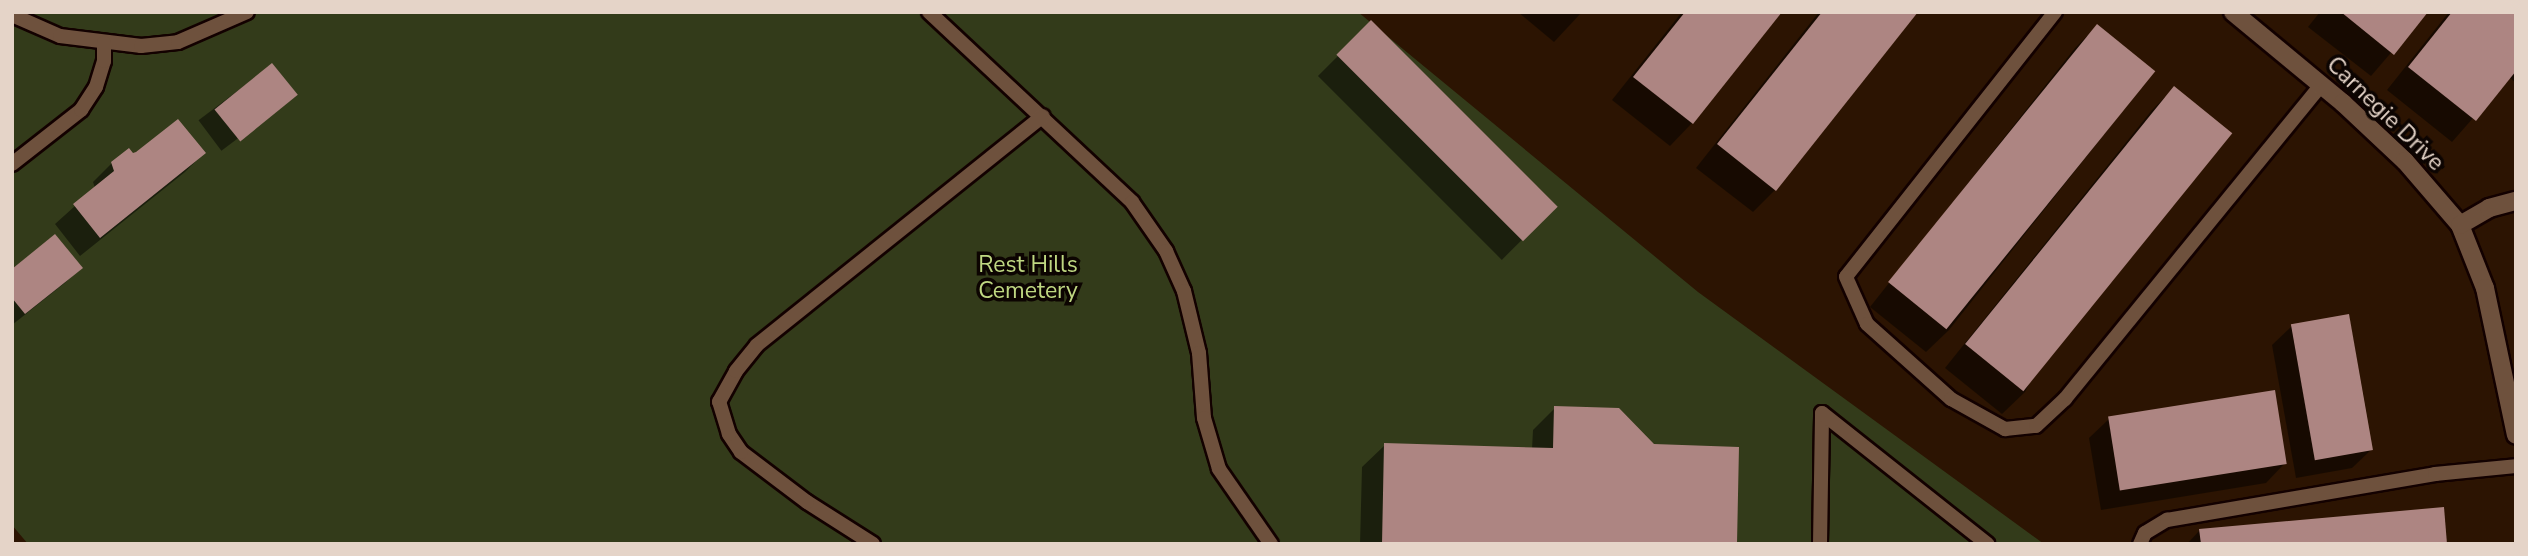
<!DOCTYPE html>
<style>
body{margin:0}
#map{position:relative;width:2528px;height:556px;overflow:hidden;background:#2c1402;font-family:"Nunito Sans",sans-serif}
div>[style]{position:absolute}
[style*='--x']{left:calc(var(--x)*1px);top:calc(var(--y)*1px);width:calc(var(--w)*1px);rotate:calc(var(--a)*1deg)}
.green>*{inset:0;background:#333b1a}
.shadow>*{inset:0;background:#0007;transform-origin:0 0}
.building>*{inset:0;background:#ad8582;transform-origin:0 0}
.roads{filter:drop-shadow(2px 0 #130100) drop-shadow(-2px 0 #130100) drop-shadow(0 2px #130100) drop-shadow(0 -2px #130100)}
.service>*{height:14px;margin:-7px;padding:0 7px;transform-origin:7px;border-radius:7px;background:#6e513d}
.minor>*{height:18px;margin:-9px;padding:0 9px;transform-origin:9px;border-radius:9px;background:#6e513d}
span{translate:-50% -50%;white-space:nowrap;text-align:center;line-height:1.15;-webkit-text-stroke:7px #0c0401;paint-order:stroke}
.street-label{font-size:23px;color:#e5d4c8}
.park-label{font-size:23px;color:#bfd781}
.frame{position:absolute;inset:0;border:14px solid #e5d4c8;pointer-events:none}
</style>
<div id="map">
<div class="green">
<i style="clip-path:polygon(12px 12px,1358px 12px,1698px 292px,2044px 544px,28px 544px,12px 525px)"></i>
</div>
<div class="shadow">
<i style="clip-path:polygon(1518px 12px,1582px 12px,1554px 42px)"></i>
<i style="clip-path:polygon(1682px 12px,1780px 12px,1692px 123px,1670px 146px,1612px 100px)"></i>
<i style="clip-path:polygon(1819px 12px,1916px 12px,1775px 190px,1753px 212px,1696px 168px)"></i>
<i style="clip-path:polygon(2320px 12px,2426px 12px,2371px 76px,2308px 27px)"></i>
<i style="clip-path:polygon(2449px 12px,2516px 12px,2516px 83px,2509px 77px,2452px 142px,2387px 90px)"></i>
<i style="left:1371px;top:23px;width:260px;height:75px;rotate:45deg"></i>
<i style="clip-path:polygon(2097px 26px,2154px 71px,1949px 330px,1926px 352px,1870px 307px,2075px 48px)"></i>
<i style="left:272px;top:65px;width:38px;height:92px;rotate:53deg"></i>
<i style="clip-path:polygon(2174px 88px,2025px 392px,2002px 414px,1945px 368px,2152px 110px)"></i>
<i style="clip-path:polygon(204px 153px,185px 172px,80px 256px,55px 224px,95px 188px,93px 182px,112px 163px,132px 155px)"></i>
<i style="clip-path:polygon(80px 268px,66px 282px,12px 325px,12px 271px)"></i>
<i style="clip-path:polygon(2292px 326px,2372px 449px,2352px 468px,2296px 478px,2272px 345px)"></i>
<i style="clip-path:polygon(1555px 408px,1735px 544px,1360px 544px,1362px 467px,1385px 445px,1532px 449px,1533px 430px)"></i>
<i style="clip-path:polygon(2109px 419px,2285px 463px,2266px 483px,2101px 510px,2089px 438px)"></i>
<i style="clip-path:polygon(2200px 530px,2445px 544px,2187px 544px)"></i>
</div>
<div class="building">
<i style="clip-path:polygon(1685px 12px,1782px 12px,1693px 124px,1633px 77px)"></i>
<i style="clip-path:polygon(1822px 12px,1918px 12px,1776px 191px,1717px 144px)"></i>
<i style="clip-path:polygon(2341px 12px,2428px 12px,2394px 55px)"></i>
<i style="clip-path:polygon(2452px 12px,2516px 12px,2516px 71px,2476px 121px,2408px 67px)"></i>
<i style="left:1371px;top:20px;width:264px;height:49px;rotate:45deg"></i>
<i style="left:2097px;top:24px;width:75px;height:332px;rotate:39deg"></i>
<i style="left:272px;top:63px;width:41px;height:74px;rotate:51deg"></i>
<i style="left:2174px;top:86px;width:75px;height:332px;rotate:39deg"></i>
<i style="clip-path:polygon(178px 119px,206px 153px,100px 238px,73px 204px,114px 171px,111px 162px,129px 148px,133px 153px,136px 152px)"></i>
<i style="clip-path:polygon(55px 234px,83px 268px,25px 314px,12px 298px,12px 269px)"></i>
<i style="left:2349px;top:314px;width:138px;height:59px;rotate:80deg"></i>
<i style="left:2275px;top:390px;width:75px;height:169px;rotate:81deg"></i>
<i style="clip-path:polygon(1554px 406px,1619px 408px,1654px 444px,1739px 447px,1737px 544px,1382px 544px,1384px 443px,1553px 448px)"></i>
<i style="clip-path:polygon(2444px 507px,2447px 544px,2201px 544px,2199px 529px)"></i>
</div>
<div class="roads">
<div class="service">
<i style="--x:929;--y:12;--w:278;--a:43.1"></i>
<i style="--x:1132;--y:202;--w:60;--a:55.2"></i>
<i style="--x:1166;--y:251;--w:44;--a:65.8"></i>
<i style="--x:1184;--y:291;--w:64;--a:76.4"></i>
<i style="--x:1199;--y:353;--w:65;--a:85.6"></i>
<i style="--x:1204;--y:418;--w:53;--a:73.6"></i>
<i style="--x:1219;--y:469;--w:91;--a:55.3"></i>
<i style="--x:2055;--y:12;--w:337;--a:128.3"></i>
<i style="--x:1846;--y:277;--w:51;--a:65.9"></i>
<i style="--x:1867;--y:324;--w:113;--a:41.8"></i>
<i style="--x:1951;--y:399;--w:62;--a:29.1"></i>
<i style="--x:2005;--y:429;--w:31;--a:-6"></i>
<i style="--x:2036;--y:426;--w:40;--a:-43"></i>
<i style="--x:2065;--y:399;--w:405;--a:-50.8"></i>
<i style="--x:12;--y:15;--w:52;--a:23.6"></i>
<i style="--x:60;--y:36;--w:82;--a:7"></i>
<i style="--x:141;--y:46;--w:37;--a:-6"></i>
<i style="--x:178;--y:42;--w:75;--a:-23.5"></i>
<i style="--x:12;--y:164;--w:88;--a:-38"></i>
<i style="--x:81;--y:110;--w:27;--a:-57"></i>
<i style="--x:96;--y:87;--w:27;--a:-73"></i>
<i style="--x:104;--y:61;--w:18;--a:-90"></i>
<i style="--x:873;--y:544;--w:78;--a:-147.5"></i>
<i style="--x:807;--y:502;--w:83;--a:-142.9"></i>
<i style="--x:741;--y:452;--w:22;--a:-124"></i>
<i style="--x:729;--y:434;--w:34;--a:-107"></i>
<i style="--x:719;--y:402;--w:35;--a:-61"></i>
<i style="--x:736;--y:371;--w:33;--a:-51"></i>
<i style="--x:757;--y:345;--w:366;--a:-38.7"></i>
<i style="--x:1820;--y:544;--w:131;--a:-89.1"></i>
<i style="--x:1822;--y:413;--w:211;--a:38.4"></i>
<i style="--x:2140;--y:544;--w:12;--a:-66"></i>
<i style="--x:2145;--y:533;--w:26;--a:-31"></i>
<i style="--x:2167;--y:520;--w:272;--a:-9.7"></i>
<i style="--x:2435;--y:474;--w:81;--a:-5.6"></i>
</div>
<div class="minor">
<i style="--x:2233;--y:12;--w:143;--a:39.6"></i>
<i style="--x:2343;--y:103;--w:85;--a:43.1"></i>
<i style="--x:2405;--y:161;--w:84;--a:49.3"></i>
<i style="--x:2460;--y:225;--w:68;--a:68.4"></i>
<i style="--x:2485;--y:288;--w:150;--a:78.1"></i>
<i style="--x:2460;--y:225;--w:34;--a:-30"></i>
<i style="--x:2489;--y:208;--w:28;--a:-15"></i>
</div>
</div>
<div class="street-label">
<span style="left:2385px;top:114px;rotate:44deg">Carnegie Drive</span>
</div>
<div class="park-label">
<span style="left:1028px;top:278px">Rest Hills<br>Cemetery</span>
</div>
<div class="frame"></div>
</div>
